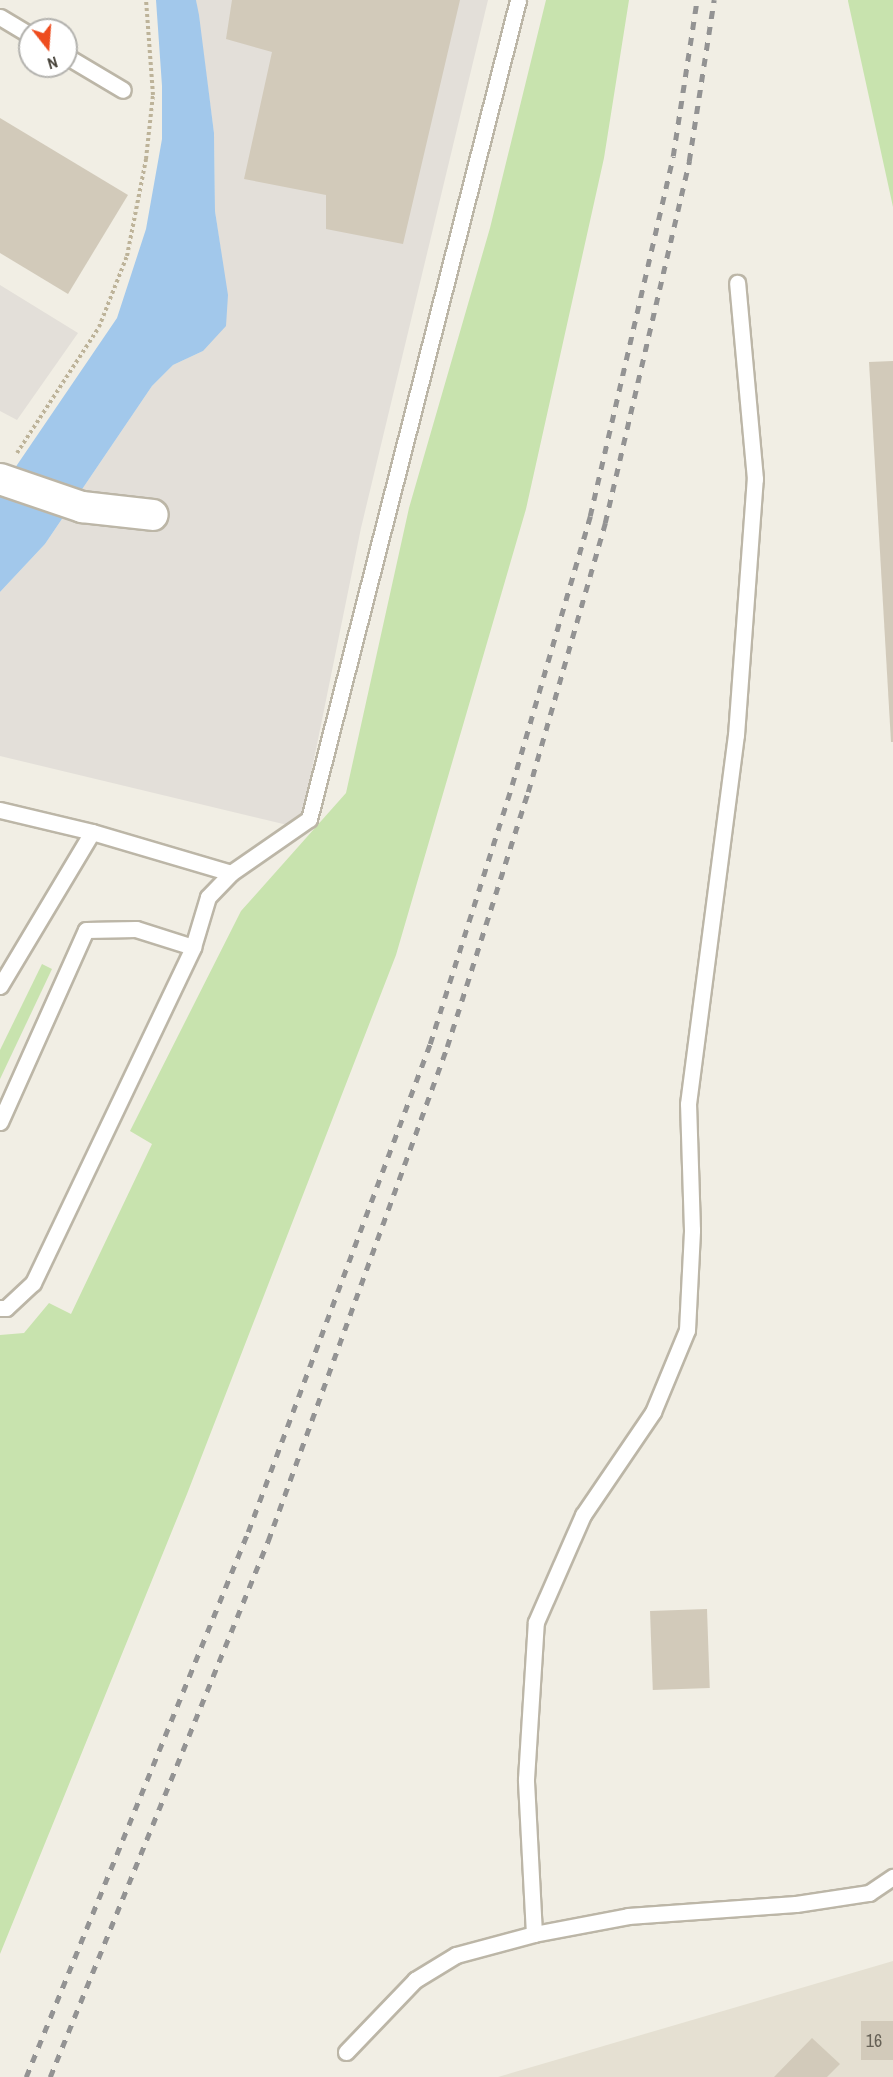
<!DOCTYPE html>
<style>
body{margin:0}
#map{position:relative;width:893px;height:2077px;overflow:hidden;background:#f1eee4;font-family:"Archivo Narrow",sans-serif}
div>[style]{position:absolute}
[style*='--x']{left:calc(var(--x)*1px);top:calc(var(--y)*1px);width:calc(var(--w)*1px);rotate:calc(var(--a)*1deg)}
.residential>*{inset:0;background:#e5e0d2}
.industrial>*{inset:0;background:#e3dfd9}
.green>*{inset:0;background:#c8e3ae}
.water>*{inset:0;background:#a2c8eb}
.building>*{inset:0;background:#d2caba;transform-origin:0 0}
.path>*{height:4px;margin-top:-2px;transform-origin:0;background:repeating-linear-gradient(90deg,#bdb399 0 3px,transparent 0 6px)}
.roads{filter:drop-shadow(2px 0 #bcb6a7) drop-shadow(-2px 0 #bcb6a7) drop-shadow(0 2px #bcb6a7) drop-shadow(0 -2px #bcb6a7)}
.lane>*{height:15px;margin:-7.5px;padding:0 7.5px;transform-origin:7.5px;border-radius:7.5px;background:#fff}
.street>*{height:30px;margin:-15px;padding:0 15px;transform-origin:15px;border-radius:15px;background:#fff}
.rail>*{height:4.5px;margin-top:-2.25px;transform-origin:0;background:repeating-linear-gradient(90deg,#939393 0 8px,transparent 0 16px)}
span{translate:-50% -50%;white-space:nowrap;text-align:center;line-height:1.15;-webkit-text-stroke:4.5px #fff;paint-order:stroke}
.number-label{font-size:18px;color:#666156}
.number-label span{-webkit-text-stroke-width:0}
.north{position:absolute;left:18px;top:18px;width:60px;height:60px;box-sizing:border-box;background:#fff;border:2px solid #b3b2ae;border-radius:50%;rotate:163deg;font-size:16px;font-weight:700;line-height:24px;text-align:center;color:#423e34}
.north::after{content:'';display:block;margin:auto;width:21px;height:27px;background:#ee4c1e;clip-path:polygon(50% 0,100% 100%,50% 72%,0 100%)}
</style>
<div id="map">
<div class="residential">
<i style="clip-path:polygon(893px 1961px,893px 2077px,498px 2077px)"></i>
</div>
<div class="industrial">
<i style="clip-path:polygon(196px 0,488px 0,361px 528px,300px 828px,0 756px,0 592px,45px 544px,152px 386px,173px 365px,203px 351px,221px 252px,215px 211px,214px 133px)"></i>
<i style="clip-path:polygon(0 285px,78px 333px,17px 420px,0 411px)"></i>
</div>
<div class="green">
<i style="clip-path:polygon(546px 0,629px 0,604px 158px,526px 509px,396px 955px,187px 1494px,0 1954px,0 1335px,24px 1333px,49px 1303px,71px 1314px,152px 1144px,130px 1131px,241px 911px,346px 793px,409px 508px,490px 228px)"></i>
<i style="clip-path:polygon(848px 0,893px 0,893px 207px,848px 1px)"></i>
<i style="clip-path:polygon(42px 964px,52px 969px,0 1079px,0 1050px)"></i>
</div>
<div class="water">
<i style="clip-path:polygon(156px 0,196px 0,199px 15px,214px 133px,215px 211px,228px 295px,226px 326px,203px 351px,173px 365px,152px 386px,45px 544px,0 592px,0 490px,117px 318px,146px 229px,162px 139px,162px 86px)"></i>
</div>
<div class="building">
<i style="clip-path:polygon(232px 0,460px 0,403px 244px,326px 229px,326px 195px,244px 179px,272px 52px,226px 39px)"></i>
<i style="clip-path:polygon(0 118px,128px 195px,68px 294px,0 253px)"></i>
<i style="clip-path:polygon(893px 361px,893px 742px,891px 742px,869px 362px)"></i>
<i style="left:707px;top:1609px;width:79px;height:57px;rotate:88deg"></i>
<i style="left:893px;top:2021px;width:39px;height:32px;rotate:90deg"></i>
<i style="clip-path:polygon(812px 2038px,840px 2064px,827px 2077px,774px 2077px)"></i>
</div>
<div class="path">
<i style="--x:17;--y:453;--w:150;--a:-56.9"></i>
<i style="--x:99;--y:327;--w:76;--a:-68.5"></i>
<i style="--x:127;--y:256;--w:99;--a:-78.9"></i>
<i style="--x:146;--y:159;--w:64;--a:-83.8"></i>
<i style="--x:153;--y:95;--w:95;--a:-94.2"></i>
</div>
<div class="roads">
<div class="lane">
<i style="--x:0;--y:17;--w:35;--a:31"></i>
<i style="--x:66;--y:56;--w:66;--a:30.8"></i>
<i style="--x:0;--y:810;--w:95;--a:13.4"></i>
<i style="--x:92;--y:832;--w:145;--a:16.4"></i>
<i style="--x:0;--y:986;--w:179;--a:-59.1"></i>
<i style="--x:0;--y:1122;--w:210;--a:-65.9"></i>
<i style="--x:86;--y:930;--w:50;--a:-1.1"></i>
<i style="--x:136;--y:929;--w:60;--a:17.5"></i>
<i style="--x:0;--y:1308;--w:6;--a:0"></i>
<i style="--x:6;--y:1308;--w:37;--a:-43"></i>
<i style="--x:33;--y:1283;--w:372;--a:-64.5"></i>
<i style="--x:193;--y:947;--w:52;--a:-73.3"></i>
<i style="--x:208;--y:897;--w:33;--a:-46"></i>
<i style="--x:231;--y:873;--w:95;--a:-34.7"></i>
<i style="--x:309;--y:819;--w:845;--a:-75.68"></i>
<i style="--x:534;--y:1934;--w:155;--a:-93"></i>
<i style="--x:526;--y:1779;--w:157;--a:-86.4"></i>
<i style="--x:536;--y:1622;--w:117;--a:-66.3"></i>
<i style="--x:583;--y:1515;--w:125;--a:-55.8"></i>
<i style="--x:653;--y:1412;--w:89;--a:-67.5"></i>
<i style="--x:687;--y:1330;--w:100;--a:-87.1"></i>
<i style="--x:692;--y:1230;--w:126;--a:-91.8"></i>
<i style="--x:688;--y:1104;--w:372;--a:-82.6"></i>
<i style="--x:736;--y:735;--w:257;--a:-85.8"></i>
<i style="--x:755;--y:479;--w:197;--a:-95.2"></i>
<i style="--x:346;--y:2052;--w:100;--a:-46.2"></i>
<i style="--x:415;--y:1980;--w:48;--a:-31.4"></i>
<i style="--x:456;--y:1955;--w:81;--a:-15.1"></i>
<i style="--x:534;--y:1934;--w:96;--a:-10.8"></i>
<i style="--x:628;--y:1916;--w:168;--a:-4.1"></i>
<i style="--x:796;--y:1904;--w:74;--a:-8.6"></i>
<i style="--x:869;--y:1893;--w:29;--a:-34"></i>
</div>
<div class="street">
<i style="--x:0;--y:479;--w:87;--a:18.9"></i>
<i style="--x:82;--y:507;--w:71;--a:6.4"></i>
</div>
</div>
<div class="rail">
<i style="--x:26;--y:2077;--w:588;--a:-67.84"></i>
<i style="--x:248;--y:1532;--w:521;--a:-69.55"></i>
<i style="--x:430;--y:1044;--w:272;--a:-72.4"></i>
<i style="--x:512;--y:785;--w:280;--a:-73.8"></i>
<i style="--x:590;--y:516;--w:369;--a:-77"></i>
<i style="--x:673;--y:156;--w:158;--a:-81.3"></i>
<i style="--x:50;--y:2077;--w:579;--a:-67.87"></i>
<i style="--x:268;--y:1541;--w:525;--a:-70.08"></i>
<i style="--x:447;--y:1047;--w:268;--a:-72.4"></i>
<i style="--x:528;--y:792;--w:280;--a:-74"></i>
<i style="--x:605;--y:523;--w:372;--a:-76.9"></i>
<i style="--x:689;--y:161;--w:163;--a:-81.2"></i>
</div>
<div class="number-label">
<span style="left:874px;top:2041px">16</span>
</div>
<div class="north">N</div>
</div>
